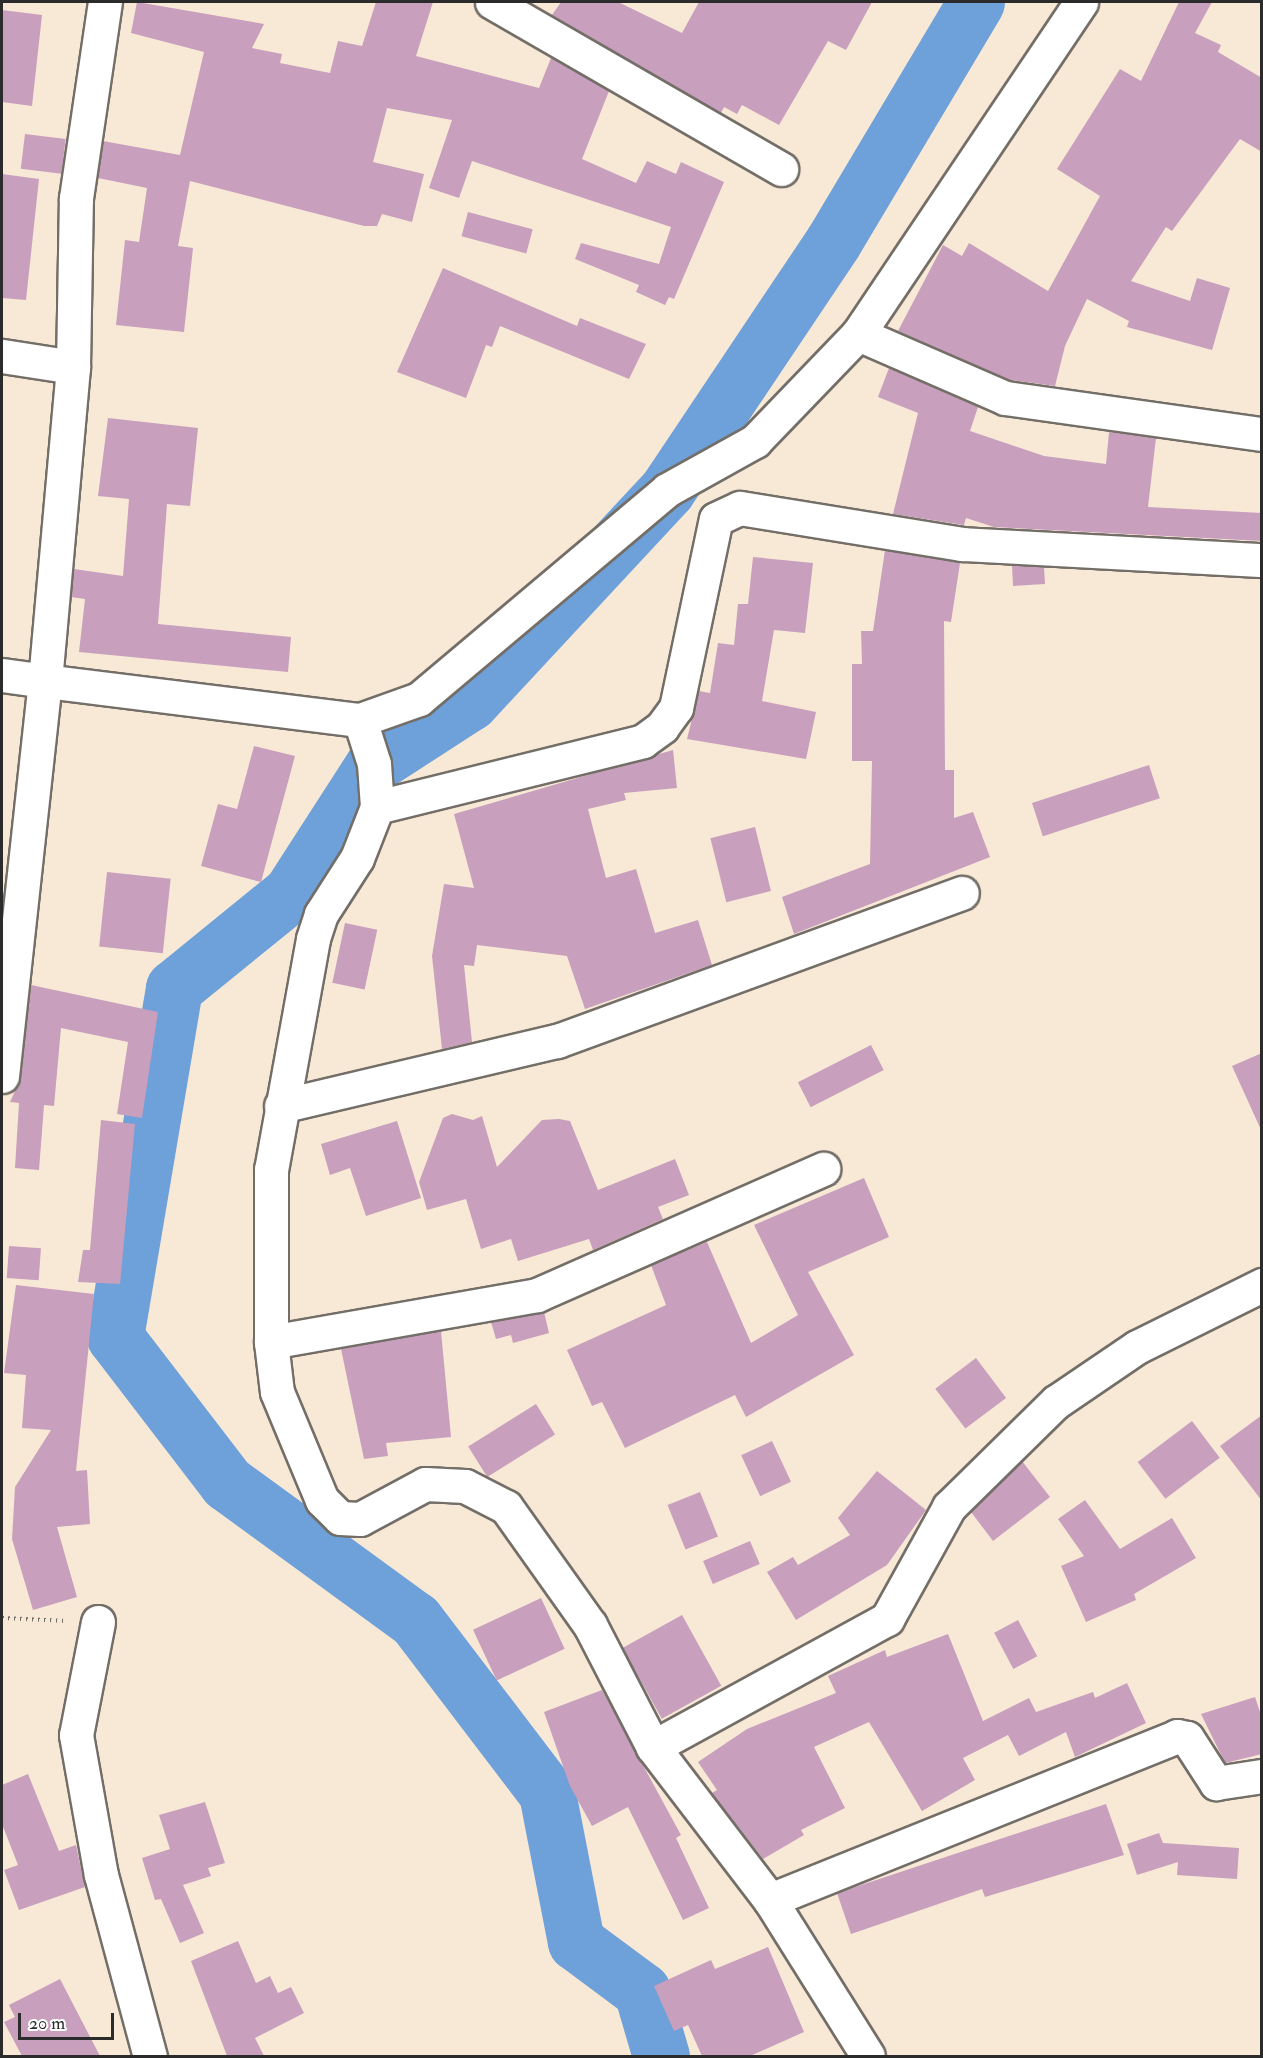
<!DOCTYPE html>
<style>
body{margin:0}
#map{position:relative;width:1263px;height:2058px;overflow:hidden;background:#f8e9d7;font-family:"IM FELL Double Pica",serif}
div>[style]{position:absolute}
[style*='--x']{left:calc(var(--x)*1px);top:calc(var(--y)*1px);width:calc(var(--w)*1px);rotate:calc(var(--a)*1deg)}
.river>*{height:57px;margin:-28.5px;padding:0 28.5px;transform-origin:28.5px;border-radius:28.5px;background:#6ea0d9}
.building>*{inset:0;background:#c89fbd;transform-origin:0 0}
.path>*{height:4px;margin-top:-2px;transform-origin:0;background:repeating-linear-gradient(90deg,#736e67 0 1.5px,transparent 0 6px)}
.roads{filter:drop-shadow(2px 0 #736e67) drop-shadow(-2px 0 #736e67) drop-shadow(0 2px #736e67) drop-shadow(0 -2px #736e67)}
.minor>*{height:33px;margin:-16.5px;padding:0 16.5px;transform-origin:16.5px;border-radius:16.5px;background:#fff}
span{translate:-50% -50%;white-space:nowrap;text-align:center;line-height:1.15;-webkit-text-stroke:4.5px #fff;paint-order:stroke}
.frame{position:absolute;inset:0;border:3px solid #2b2b2b;pointer-events:none}
.scale{position:absolute;left:18px;top:2013px;width:96px;height:27px;box-sizing:border-box;border:3px solid #2b2b2b;border-top:0;padding-left:8px;font-size:18px;line-height:21px;white-space:nowrap;color:#2b2b2b;-webkit-text-stroke:4px #fff;paint-order:stroke}
</style>
<div id="map">
<div class="river">
<i style="--x:661;--y:2056;--w:68;--a:-106.3"></i>
<i style="--x:642;--y:1991;--w:82;--a:-143.4"></i>
<i style="--x:576;--y:1942;--w:152;--a:-101"></i>
<i style="--x:547;--y:1793;--w:218;--a:-127.3"></i>
<i style="--x:415;--y:1620;--w:233;--a:-143.9"></i>
<i style="--x:227;--y:1483;--w:184;--a:-127.5"></i>
<i style="--x:115;--y:1337;--w:354;--a:-80.4"></i>
<i style="--x:174;--y:988;--w:151;--a:-39.1"></i>
<i style="--x:291;--y:893;--w:153;--a:-57.2"></i>
<i style="--x:374;--y:764;--w:114;--a:-32.9"></i>
<i style="--x:470;--y:702;--w:289;--a:-47.1"></i>
<i style="--x:667;--y:490;--w:298;--a:-56.2"></i>
<i style="--x:833;--y:242;--w:279;--a:-59.2"></i>
</div>
<div class="building">
<i style="clip-path:polygon(137px 2px,264px 24px,252px 48px,282px 54px,280px 63px,330px 73px,338px 41px,362px 46px,376px 2px,433px 2px,416px 56px,539px 88px,551px 58px,609px 91px,582px 159px,636px 183px,647px 161px,676px 174px,681px 162px,724px 182px,674px 299px,669px 297px,665px 305px,636px 292px,639px 285px,575px 259px,581px 243px,659px 264px,671px 227px,472px 161px,459px 198px,429px 188px,452px 120px,387px 108px,373px 162px,424px 174px,412px 222px,382px 214px,377px 226px,364px 226px,190px 181px,178px 246px,193px 248px,184px 332px,116px 325px,125px 240px,139px 242px,147px 188px,98px 178px,103px 141px,180px 155px,204px 52px,131px 33px)"></i>
<i style="clip-path:polygon(561px 2px,618px 2px,682px 33px,699px 2px,872px 2px,846px 50px,828px 41px,779px 125px,742px 105px,737px 114px,724px 107px,721px 113px,552px 15px)"></i>
<i style="clip-path:polygon(1179px 2px,1212px 2px,1195px 33px,1221px 45px,1218px 52px,1262px 78px,1262px 152px,1240px 139px,1172px 231px,1166px 227px,1131px 281px,1190px 301px,1197px 278px,1230px 288px,1212px 350px,1127px 327px,1129px 321px,1087px 299px,1065px 346px,1055px 386px,1010px 380px,898px 331px,943px 245px,962px 256px,969px 243px,1048px 291px,1100px 196px,1057px 169px,1120px 69px,1141px 81px)"></i>
<i style="clip-path:polygon(2px 10px,42px 15px,32px 106px,2px 102px)"></i>
<i style="left:25px;top:134px;width:41px;height:35px;rotate:7deg"></i>
<i style="clip-path:polygon(2px 174px,39px 179px,26px 300px,2px 298px)"></i>
<i style="left:468px;top:212px;width:67px;height:25px;rotate:15deg"></i>
<i style="clip-path:polygon(443px 268px,577px 326px,580px 318px,646px 344px,629px 379px,500px 326px,492px 347px,486px 345px,466px 398px,397px 372px)"></i>
<i style="clip-path:polygon(889px 368px,978px 407px,970px 431px,1044px 456px,1106px 464px,1109px 432px,1156px 438px,1148px 507px,1262px 513px,1262px 541px,994px 527px,966px 518px,964px 525px,893px 514px,918px 413px,878px 397px)"></i>
<i style="clip-path:polygon(108px 418px,198px 428px,190px 506px,167px 504px,158px 624px,291px 637px,288px 672px,79px 652px,85px 599px,71px 597px,74px 569px,123px 576px,129px 499px,98px 496px)"></i>
<i style="clip-path:polygon(885px 550px,960px 563px,951px 622px,944px 621px,945px 770px,954px 770px,954px 818px,973px 812px,990px 857px,794px 934px,782px 897px,870px 864px,872px 761px,852px 761px,852px 664px,862px 664px,861px 631px,873px 631px)"></i>
<i style="clip-path:polygon(753px 557px,813px 563px,805px 633px,774px 630px,762px 701px,816px 712px,806px 759px,687px 739px,699px 691px,710px 693px,718px 643px,734px 645px,738px 604px,748px 604px)"></i>
<i style="clip-path:polygon(1012px 565px,1044px 567px,1045px 584px,1013px 586px)"></i>
<i style="clip-path:polygon(254px 746px,295px 756px,261px 882px,201px 866px,218px 804px,237px 809px)"></i>
<i style="clip-path:polygon(673px 750px,677px 788px,624px 793px,626px 800px,588px 809px,606px 878px,636px 869px,655px 933px,698px 920px,712px 965px,585px 1009px,567px 956px,477px 945px,474px 966px,464px 965px,472px 1042px,442px 1049px,432px 956px,444px 884px,474px 888px,454px 814px)"></i>
<i style="left:1149px;top:765px;width:35px;height:123px;rotate:72deg"></i>
<i style="left:755px;top:827px;width:66px;height:46px;rotate:76deg"></i>
<i style="left:107px;top:872px;width:64px;height:75px;rotate:6deg"></i>
<i style="left:345px;top:923px;width:33px;height:61px;rotate:12deg"></i>
<i style="clip-path:polygon(31px 985px,158px 1012px,142px 1118px,117px 1114px,128px 1042px,61px 1028px,54px 1106px,44px 1105px,39px 1170px,15px 1168px,19px 1103px,10px 1102px,21px 1078px)"></i>
<i style="left:871px;top:1045px;width:28px;height:82px;rotate:63deg"></i>
<i style="clip-path:polygon(1262px 1053px,1262px 1132px,1232px 1066px)"></i>
<i style="clip-path:polygon(452px 1114px,473px 1120px,482px 1116px,497px 1167px,542px 1120px,559px 1119px,570px 1121px,598px 1190px,675px 1159px,689px 1195px,658px 1207px,663px 1219px,593px 1250px,589px 1239px,518px 1261px,511px 1239px,481px 1249px,466px 1199px,427px 1210px,419px 1182px,443px 1118px)"></i>
<i style="clip-path:polygon(101px 1120px,135px 1124px,120px 1284px,78px 1282px,83px 1250px,90px 1250px)"></i>
<i style="clip-path:polygon(397px 1121px,421px 1198px,366px 1216px,350px 1168px,330px 1175px,321px 1144px)"></i>
<i style="clip-path:polygon(864px 1178px,889px 1237px,808px 1272px,854px 1355px,746px 1417px,735px 1395px,625px 1448px,602px 1402px,592px 1406px,567px 1350px,666px 1305px,651px 1265px,707px 1242px,751px 1343px,798px 1315px,754px 1225px)"></i>
<i style="left:9px;top:1246px;width:32px;height:32px;rotate:4deg"></i>
<i style="clip-path:polygon(16px 1285px,94px 1294px,76px 1471px,87px 1470px,90px 1524px,57px 1527px,77px 1597px,33px 1610px,12px 1539px,15px 1487px,51px 1430px,22px 1428px,26px 1375px,4px 1373px)"></i>
<i style="clip-path:polygon(544px 1312px,549px 1333px,513px 1343px,511px 1335px,496px 1339px,491px 1322px)"></i>
<i style="clip-path:polygon(441px 1331px,451px 1437px,386px 1443px,388px 1456px,364px 1459px,341px 1349px)"></i>
<i style="left:976px;top:1358px;width:50px;height:51px;rotate:53deg"></i>
<i style="left:536px;top:1404px;width:36px;height:80px;rotate:58deg"></i>
<i style="clip-path:polygon(1262px 1415px,1262px 1501px,1220px 1446px)"></i>
<i style="left:1192px;top:1421px;width:46px;height:68px;rotate:53deg"></i>
<i style="left:772px;top:1441px;width:45px;height:34px;rotate:65deg"></i>
<i style="clip-path:polygon(1022px 1461px,1050px 1497px,993px 1541px,971px 1512px)"></i>
<i style="clip-path:polygon(877px 1471px,926px 1510px,887px 1565px,796px 1620px,767px 1572px,793px 1557px,798px 1565px,850px 1535px,838px 1518px)"></i>
<i style="left:700px;top:1492px;width:48px;height:35px;rotate:68deg"></i>
<i style="clip-path:polygon(1085px 1500px,1120px 1549px,1172px 1518px,1196px 1558px,1134px 1594px,1136px 1600px,1086px 1622px,1061px 1566px,1084px 1556px,1058px 1519px)"></i>
<i style="left:750px;top:1541px;width:25px;height:51px;rotate:67deg"></i>
<i style="left:541px;top:1598px;width:56px;height:75px;rotate:65deg"></i>
<i style="left:682px;top:1615px;width:81px;height:68px;rotate:61deg"></i>
<i style="left:1018px;top:1620px;width:41px;height:27px;rotate:62deg"></i>
<i style="clip-path:polygon(948px 1634px,983px 1721px,1029px 1698px,1036px 1712px,1093px 1692px,1095px 1698px,1127px 1683px,1146px 1723px,1075px 1757px,1066px 1732px,1019px 1756px,1008px 1735px,963px 1758px,975px 1780px,922px 1811px,869px 1722px,814px 1747px,845px 1808px,801px 1830px,804px 1835px,763px 1859px,712px 1793px,717px 1790px,698px 1762px,747px 1729px,836px 1693px,828px 1676px,885px 1650px,887px 1657px)"></i>
<i style="clip-path:polygon(602px 1690px,681px 1835px,676px 1838px,709px 1908px,683px 1920px,628px 1807px,592px 1826px,570px 1786px,544px 1712px)"></i>
<i style="clip-path:polygon(1255px 1697px,1262px 1718px,1262px 1754px,1225px 1763px,1201px 1714px)"></i>
<i style="clip-path:polygon(28px 1774px,59px 1851px,76px 1845px,85px 1887px,19px 1910px,4px 1870px,18px 1865px,2px 1824px,2px 1785px)"></i>
<i style="clip-path:polygon(205px 1802px,225px 1863px,208px 1868px,211px 1876px,183px 1885px,204px 1933px,180px 1943px,161px 1899px,155px 1900px,142px 1858px,170px 1849px,159px 1815px)"></i>
<i style="clip-path:polygon(1106px 1804px,1124px 1855px,985px 1897px,982px 1889px,851px 1934px,837px 1893px)"></i>
<i style="clip-path:polygon(1159px 1833px,1163px 1843px,1239px 1848px,1237px 1879px,1177px 1875px,1178px 1862px,1137px 1875px,1127px 1844px)"></i>
<i style="clip-path:polygon(238px 1941px,256px 1983px,270px 1976px,278px 1993px,291px 1987px,304px 2013px,255px 2038px,264px 2056px,227px 2056px,191px 1961px)"></i>
<i style="clip-path:polygon(768px 1947px,804px 2032px,750px 2056px,702px 2056px,688px 2025px,674px 2031px,654px 1986px,711px 1960px,715px 1969px)"></i>
<i style="clip-path:polygon(60px 1979px,100px 2056px,22px 2056px,4px 2022px,15px 2017px,9px 2005px)"></i>
</div>
<div class="path">
<i style="--x:2;--y:1618;--w:65;--a:2.6"></i>
</div>
<div class="roads">
<div class="minor">
<i style="--x:492;--y:2;--w:334;--a:30"></i>
<i style="--x:858;--y:334;--w:160;--a:23.5"></i>
<i style="--x:1005;--y:398;--w:260;--a:8"></i>
<i style="--x:2;--y:356;--w:72;--a:8.8"></i>
<i style="--x:2;--y:675;--w:43;--a:7.9"></i>
<i style="--x:45;--y:681;--w:315;--a:-84.9"></i>
<i style="--x:73;--y:367;--w:169;--a:-89"></i>
<i style="--x:76;--y:198;--w:198;--a:-81.6"></i>
<i style="--x:360;--y:720;--w:46;--a:72.3"></i>
<i style="--x:374;--y:764;--w:43;--a:86"></i>
<i style="--x:377;--y:807;--w:55;--a:111.4"></i>
<i style="--x:357;--y:858;--w:67;--a:122.7"></i>
<i style="--x:321;--y:914;--w:26;--a:108"></i>
<i style="--x:313;--y:939;--w:234;--a:100.3"></i>
<i style="--x:271;--y:1169;--w:173;--a:90"></i>
<i style="--x:271;--y:1342;--w:50;--a:83.2"></i>
<i style="--x:277;--y:1392;--w:117;--a:67.4"></i>
<i style="--x:322;--y:1500;--w:25;--a:45"></i>
<i style="--x:340;--y:1518;--w:20;--a:3"></i>
<i style="--x:360;--y:1519;--w:74;--a:-28.3"></i>
<i style="--x:425;--y:1484;--w:40;--a:2.9"></i>
<i style="--x:465;--y:1486;--w:46;--a:27.1"></i>
<i style="--x:506;--y:1507;--w:145;--a:54.6"></i>
<i style="--x:590;--y:1625;--w:137;--a:62.7"></i>
<i style="--x:653;--y:1747;--w:193;--a:52.6"></i>
<i style="--x:770;--y:1900;--w:184;--a:57.9"></i>
<i style="--x:377;--y:807;--w:274;--a:-13.9"></i>
<i style="--x:643;--y:741;--w:24;--a:-36"></i>
<i style="--x:662;--y:727;--w:24;--a:-54"></i>
<i style="--x:676;--y:708;--w:193;--a:-78.1"></i>
<i style="--x:716;--y:519;--w:26;--a:-25"></i>
<i style="--x:740;--y:508;--w:225;--a:9.2"></i>
<i style="--x:962;--y:544;--w:300;--a:3.1"></i>
<i style="--x:2;--y:1076;--w:397;--a:-83.8"></i>
<i style="--x:45;--y:681;--w:317;--a:7.1"></i>
<i style="--x:360;--y:720;--w:63;--a:-19.6"></i>
<i style="--x:419;--y:699;--w:324;--a:-40.1"></i>
<i style="--x:667;--y:490;--w:101;--a:-29.1"></i>
<i style="--x:755;--y:441;--w:149;--a:-46.1"></i>
<i style="--x:858;--y:334;--w:400;--a:-56.1"></i>
<i style="--x:281;--y:1106;--w:284;--a:-13.3"></i>
<i style="--x:557;--y:1041;--w:431;--a:-20.1"></i>
<i style="--x:271;--y:1342;--w:270;--a:-10"></i>
<i style="--x:537;--y:1295;--w:313;--a:-23.8"></i>
<i style="--x:98;--y:1622;--w:115;--a:101"></i>
<i style="--x:76;--y:1735;--w:142;--a:79.9"></i>
<i style="--x:101;--y:1875;--w:188;--a:74.9"></i>
<i style="--x:653;--y:1747;--w:267;--a:-28.7"></i>
<i style="--x:887;--y:1619;--w:128;--a:-61"></i>
<i style="--x:949;--y:1507;--w:150;--a:-44.5"></i>
<i style="--x:1056;--y:1402;--w:98;--a:-34.2"></i>
<i style="--x:1137;--y:1347;--w:140;--a:-26.4"></i>
<i style="--x:770;--y:1900;--w:439;--a:-21.9"></i>
<i style="--x:1177;--y:1736;--w:10;--a:11"></i>
<i style="--x:1187;--y:1738;--w:54;--a:57.2"></i>
<i style="--x:1216;--y:1783;--w:47;--a:-8.7"></i>
</div>
</div>
<div class="frame"></div>
<div class="scale">20 m</div>
</div>
